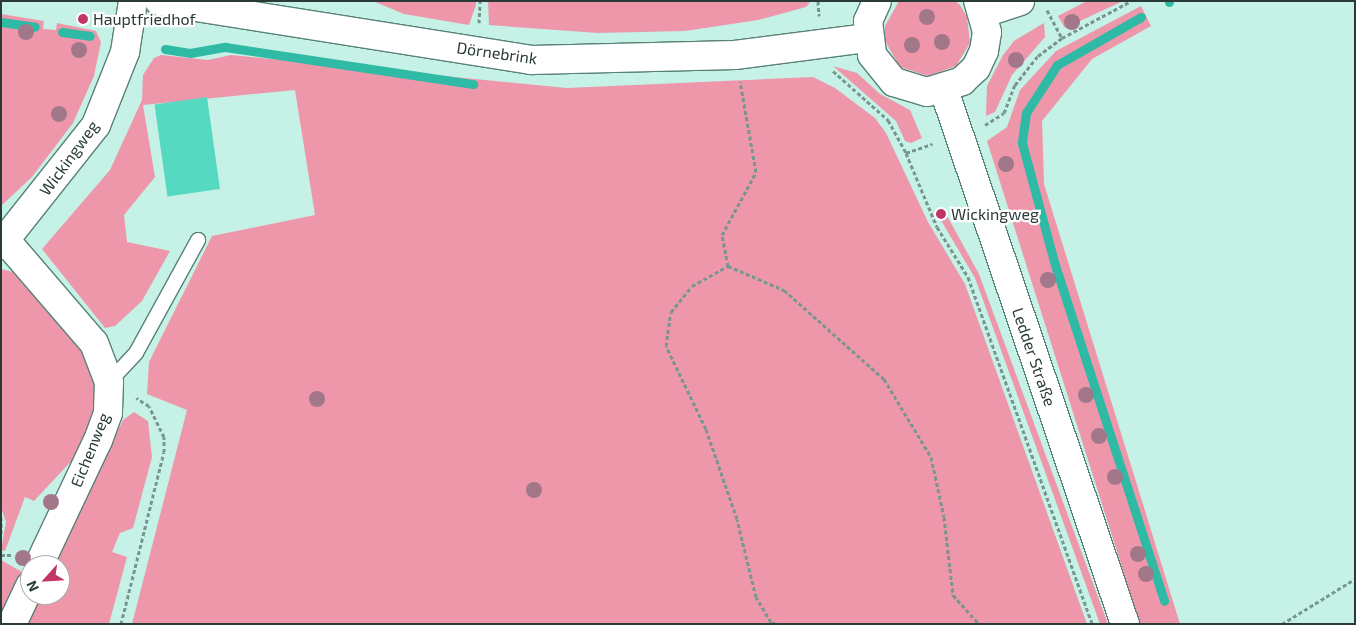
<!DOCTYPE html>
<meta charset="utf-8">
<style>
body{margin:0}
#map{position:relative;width:1356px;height:625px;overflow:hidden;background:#c5f1e6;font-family:"Exo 2",sans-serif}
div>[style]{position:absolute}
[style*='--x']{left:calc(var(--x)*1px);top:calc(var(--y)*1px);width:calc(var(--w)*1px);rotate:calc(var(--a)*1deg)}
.green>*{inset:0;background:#ee97ab}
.stream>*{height:9px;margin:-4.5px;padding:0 4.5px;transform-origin:4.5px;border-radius:4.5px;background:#2ebaa4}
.building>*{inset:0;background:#56d9c1;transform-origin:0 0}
.path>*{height:3px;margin-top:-1.5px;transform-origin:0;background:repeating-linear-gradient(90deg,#78968f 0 4px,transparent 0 6.5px)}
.roads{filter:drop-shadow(1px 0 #588178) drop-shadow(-1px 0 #588178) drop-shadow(0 1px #588178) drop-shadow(0 -1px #588178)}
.lane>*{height:14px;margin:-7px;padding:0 7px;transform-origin:7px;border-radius:7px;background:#fff}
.street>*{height:28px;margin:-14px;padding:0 14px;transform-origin:14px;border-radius:14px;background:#fff}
.secondary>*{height:28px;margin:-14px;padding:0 14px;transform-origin:14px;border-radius:14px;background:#fff}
.trees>*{width:16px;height:16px;margin:-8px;border-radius:50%;background:#a2778a}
.dots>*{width:14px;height:14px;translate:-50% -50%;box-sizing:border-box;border:2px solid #fff;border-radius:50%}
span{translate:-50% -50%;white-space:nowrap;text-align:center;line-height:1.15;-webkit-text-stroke:4.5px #fff;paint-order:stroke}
.poi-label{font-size:16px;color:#293a37}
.left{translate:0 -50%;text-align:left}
.street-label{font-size:16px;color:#293a37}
.frame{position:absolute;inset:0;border:2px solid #293a37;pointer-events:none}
.north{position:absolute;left:20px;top:555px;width:50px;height:50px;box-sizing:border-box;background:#fff;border:1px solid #a9b0af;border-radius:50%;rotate:244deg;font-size:14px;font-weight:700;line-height:20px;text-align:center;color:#293a37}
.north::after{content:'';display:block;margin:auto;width:18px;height:22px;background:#c33564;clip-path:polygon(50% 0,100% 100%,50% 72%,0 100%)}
</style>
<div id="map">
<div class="green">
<i style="clip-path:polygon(373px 1px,476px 1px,476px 5px,469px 25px,404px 14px)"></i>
<i style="clip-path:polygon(488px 1px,811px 1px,806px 7px,758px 20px,685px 31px,598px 33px,489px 25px)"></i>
<i style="clip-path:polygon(899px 1px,955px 1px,960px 5px,967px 17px,970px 43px,956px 66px,928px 76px,900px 67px,885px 41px,885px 26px)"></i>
<i style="clip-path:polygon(1087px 1px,1123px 1px,1065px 28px,1058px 16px)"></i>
<i style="clip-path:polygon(1141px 6px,1151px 26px,1092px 59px,1042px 121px,1044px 184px,1180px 624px,1140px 624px,987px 141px,1007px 127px,1020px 90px,1056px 51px)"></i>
<i style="clip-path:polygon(1px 14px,44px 21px,43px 29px,56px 30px,57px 23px,96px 31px,101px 42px,94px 76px,73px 123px,32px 177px,1px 206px)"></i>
<i style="clip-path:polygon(1044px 23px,1045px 37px,1012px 75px,995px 112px,986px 116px,987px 86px,1003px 55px,1014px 41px)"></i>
<i style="clip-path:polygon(161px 55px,208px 60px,231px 55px,567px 88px,813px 77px,835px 88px,875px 118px,886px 133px,928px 222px,965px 284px,1087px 624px,132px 624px,187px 410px,147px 394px,149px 362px,212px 236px,315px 215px,295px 90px,143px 105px,155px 177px,124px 215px,127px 242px,170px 251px,142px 301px,115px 326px,105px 328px,42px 249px,110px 170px,142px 100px,143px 75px,154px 58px)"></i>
<i style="clip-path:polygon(833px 66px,857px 73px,880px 94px,910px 110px,922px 138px,911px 143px,905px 141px,896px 121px)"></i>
<i style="clip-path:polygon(946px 214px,979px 274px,1108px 624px,1100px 624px,975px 278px,939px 217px)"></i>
<i style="clip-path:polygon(1px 269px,13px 272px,28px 288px,34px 288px,89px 356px,99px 388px,97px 407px,78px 454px,34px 501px,25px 497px,5px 551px,1px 550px,6px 522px,1px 508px)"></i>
<i style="clip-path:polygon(134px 412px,148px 421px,152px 457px,133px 528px,120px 533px,112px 552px,127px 557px,109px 624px,24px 624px,38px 595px,60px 595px,60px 565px,52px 565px,123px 420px)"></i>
<i style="clip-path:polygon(1px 560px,29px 576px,1px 624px)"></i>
</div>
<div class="stream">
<i style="--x:1169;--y:2;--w:1;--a:-90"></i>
<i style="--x:1141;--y:17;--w:97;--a:150.3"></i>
<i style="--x:1057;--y:65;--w:57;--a:122.9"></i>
<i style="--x:1026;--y:113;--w:30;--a:98"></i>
<i style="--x:1022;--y:143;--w:126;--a:74.9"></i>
<i style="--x:1055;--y:265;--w:353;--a:72"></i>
<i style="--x:1;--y:22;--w:34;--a:8"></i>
<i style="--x:62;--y:32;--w:28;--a:8"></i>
<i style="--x:165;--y:49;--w:25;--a:9"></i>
<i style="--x:190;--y:53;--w:36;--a:-10"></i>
<i style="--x:225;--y:47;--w:251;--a:8.5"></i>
</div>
<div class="building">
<i style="left:207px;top:97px;width:93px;height:53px;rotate:82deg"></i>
</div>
<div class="path">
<i style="--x:818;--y:1;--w:15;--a:86"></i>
<i style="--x:1047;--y:10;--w:32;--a:62"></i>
<i style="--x:479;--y:23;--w:22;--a:-87"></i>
<i style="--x:833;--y:71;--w:74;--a:41.7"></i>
<i style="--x:888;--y:120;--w:38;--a:61"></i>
<i style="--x:906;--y:153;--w:28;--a:-19"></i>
<i style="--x:985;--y:125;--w:22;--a:-32"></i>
<i style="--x:1004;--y:113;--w:30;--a:-69"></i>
<i style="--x:1015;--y:85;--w:37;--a:-52"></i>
<i style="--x:1038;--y:56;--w:30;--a:-37"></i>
<i style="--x:1062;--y:38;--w:78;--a:-28.2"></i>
<i style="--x:906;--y:153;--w:80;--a:67.3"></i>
<i style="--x:937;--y:227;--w:59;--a:58.2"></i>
<i style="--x:968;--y:277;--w:368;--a:70.3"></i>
<i style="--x:728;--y:266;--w:32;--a:-101"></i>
<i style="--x:722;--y:235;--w:72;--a:-61.6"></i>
<i style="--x:756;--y:172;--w:92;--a:-100"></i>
<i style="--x:1;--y:517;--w:17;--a:90"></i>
<i style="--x:1;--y:555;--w:12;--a:0"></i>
<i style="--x:121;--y:624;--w:177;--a:-76"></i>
<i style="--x:164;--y:452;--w:15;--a:-90"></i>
<i style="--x:164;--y:437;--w:34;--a:-116"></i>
<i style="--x:149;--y:406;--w:15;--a:-148"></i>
<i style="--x:776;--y:624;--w:5;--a:-158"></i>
<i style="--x:771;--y:622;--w:29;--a:-121"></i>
<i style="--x:756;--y:597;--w:80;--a:-103.7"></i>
<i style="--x:737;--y:519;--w:95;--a:-109"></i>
<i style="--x:706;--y:429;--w:92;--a:-115.7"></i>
<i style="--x:666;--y:346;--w:34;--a:-82"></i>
<i style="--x:671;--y:312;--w:33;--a:-51"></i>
<i style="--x:692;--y:286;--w:41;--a:-29.1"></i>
<i style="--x:728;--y:266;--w:61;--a:23.2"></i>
<i style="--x:784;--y:290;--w:134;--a:41.7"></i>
<i style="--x:884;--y:379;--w:91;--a:58.9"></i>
<i style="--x:931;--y:457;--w:61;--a:77.8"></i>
<i style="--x:944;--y:517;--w:79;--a:83.4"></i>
<i style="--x:953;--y:595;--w:39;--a:48"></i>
<i style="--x:1282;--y:624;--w:86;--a:-31.7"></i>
</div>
<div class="roads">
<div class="lane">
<i style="--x:109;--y:382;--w:40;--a:-47"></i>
<i style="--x:136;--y:353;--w:129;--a:-61.2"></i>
</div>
<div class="street">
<i style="--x:159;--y:1;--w:377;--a:9"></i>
<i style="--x:531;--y:60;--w:204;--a:-1.4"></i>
<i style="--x:735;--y:55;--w:134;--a:-7.3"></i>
<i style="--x:984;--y:13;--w:38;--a:-18"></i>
<i style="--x:7;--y:242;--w:133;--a:49.3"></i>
<i style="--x:94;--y:343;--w:42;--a:69"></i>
<i style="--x:109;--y:382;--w:31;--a:92"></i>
<i style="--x:108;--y:413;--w:29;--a:110"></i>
<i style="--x:98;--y:440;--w:138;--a:115.3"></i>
<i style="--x:1;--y:245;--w:153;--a:-51.6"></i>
<i style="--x:96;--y:125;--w:79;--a:-68.3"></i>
<i style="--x:125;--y:52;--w:52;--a:-81.1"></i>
<i style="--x:12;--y:624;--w:42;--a:-64.7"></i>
</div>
<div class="secondary">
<i style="--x:877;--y:1;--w:22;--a:114"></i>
<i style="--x:868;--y:21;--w:34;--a:83"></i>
<i style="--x:872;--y:55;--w:35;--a:51"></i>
<i style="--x:894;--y:82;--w:34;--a:17"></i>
<i style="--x:927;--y:92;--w:37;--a:-17"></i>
<i style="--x:962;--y:81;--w:19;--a:-43"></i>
<i style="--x:976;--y:68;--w:19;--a:-65"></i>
<i style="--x:984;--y:51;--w:19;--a:-81"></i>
<i style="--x:987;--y:32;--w:32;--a:-106"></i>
<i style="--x:944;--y:90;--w:564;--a:71.28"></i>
</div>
</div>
<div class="trees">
<i style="left:927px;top:17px"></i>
<i style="left:1072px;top:22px"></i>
<i style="left:26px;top:32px"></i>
<i style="left:942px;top:42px"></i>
<i style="left:912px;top:45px"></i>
<i style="left:79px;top:50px"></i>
<i style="left:1016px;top:60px"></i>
<i style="left:59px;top:114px"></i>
<i style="left:1006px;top:164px"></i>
<i style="left:1048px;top:280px"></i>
<i style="left:1086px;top:395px"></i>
<i style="left:317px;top:399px"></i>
<i style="left:1099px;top:436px"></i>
<i style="left:1115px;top:477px"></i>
<i style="left:534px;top:490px"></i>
<i style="left:51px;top:502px"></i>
<i style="left:1138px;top:554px"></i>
<i style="left:23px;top:558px"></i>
<i style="left:1146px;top:574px"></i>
</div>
<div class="dots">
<i style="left:83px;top:19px;background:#c33564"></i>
<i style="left:941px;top:214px;background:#c33564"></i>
</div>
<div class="poi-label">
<span class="left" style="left:93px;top:19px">Hauptfriedhof</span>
<span class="left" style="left:951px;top:214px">Wickingweg</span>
</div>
<div class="street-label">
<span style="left:497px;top:53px;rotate:8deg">Dörnebrink</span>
<span style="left:69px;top:158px;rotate:-54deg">Wickingweg</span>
<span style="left:1034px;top:357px;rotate:71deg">Ledder Straße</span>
<span style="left:90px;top:450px;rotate:-68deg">Eichenweg</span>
</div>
<div class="frame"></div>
<div class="north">N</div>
</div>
